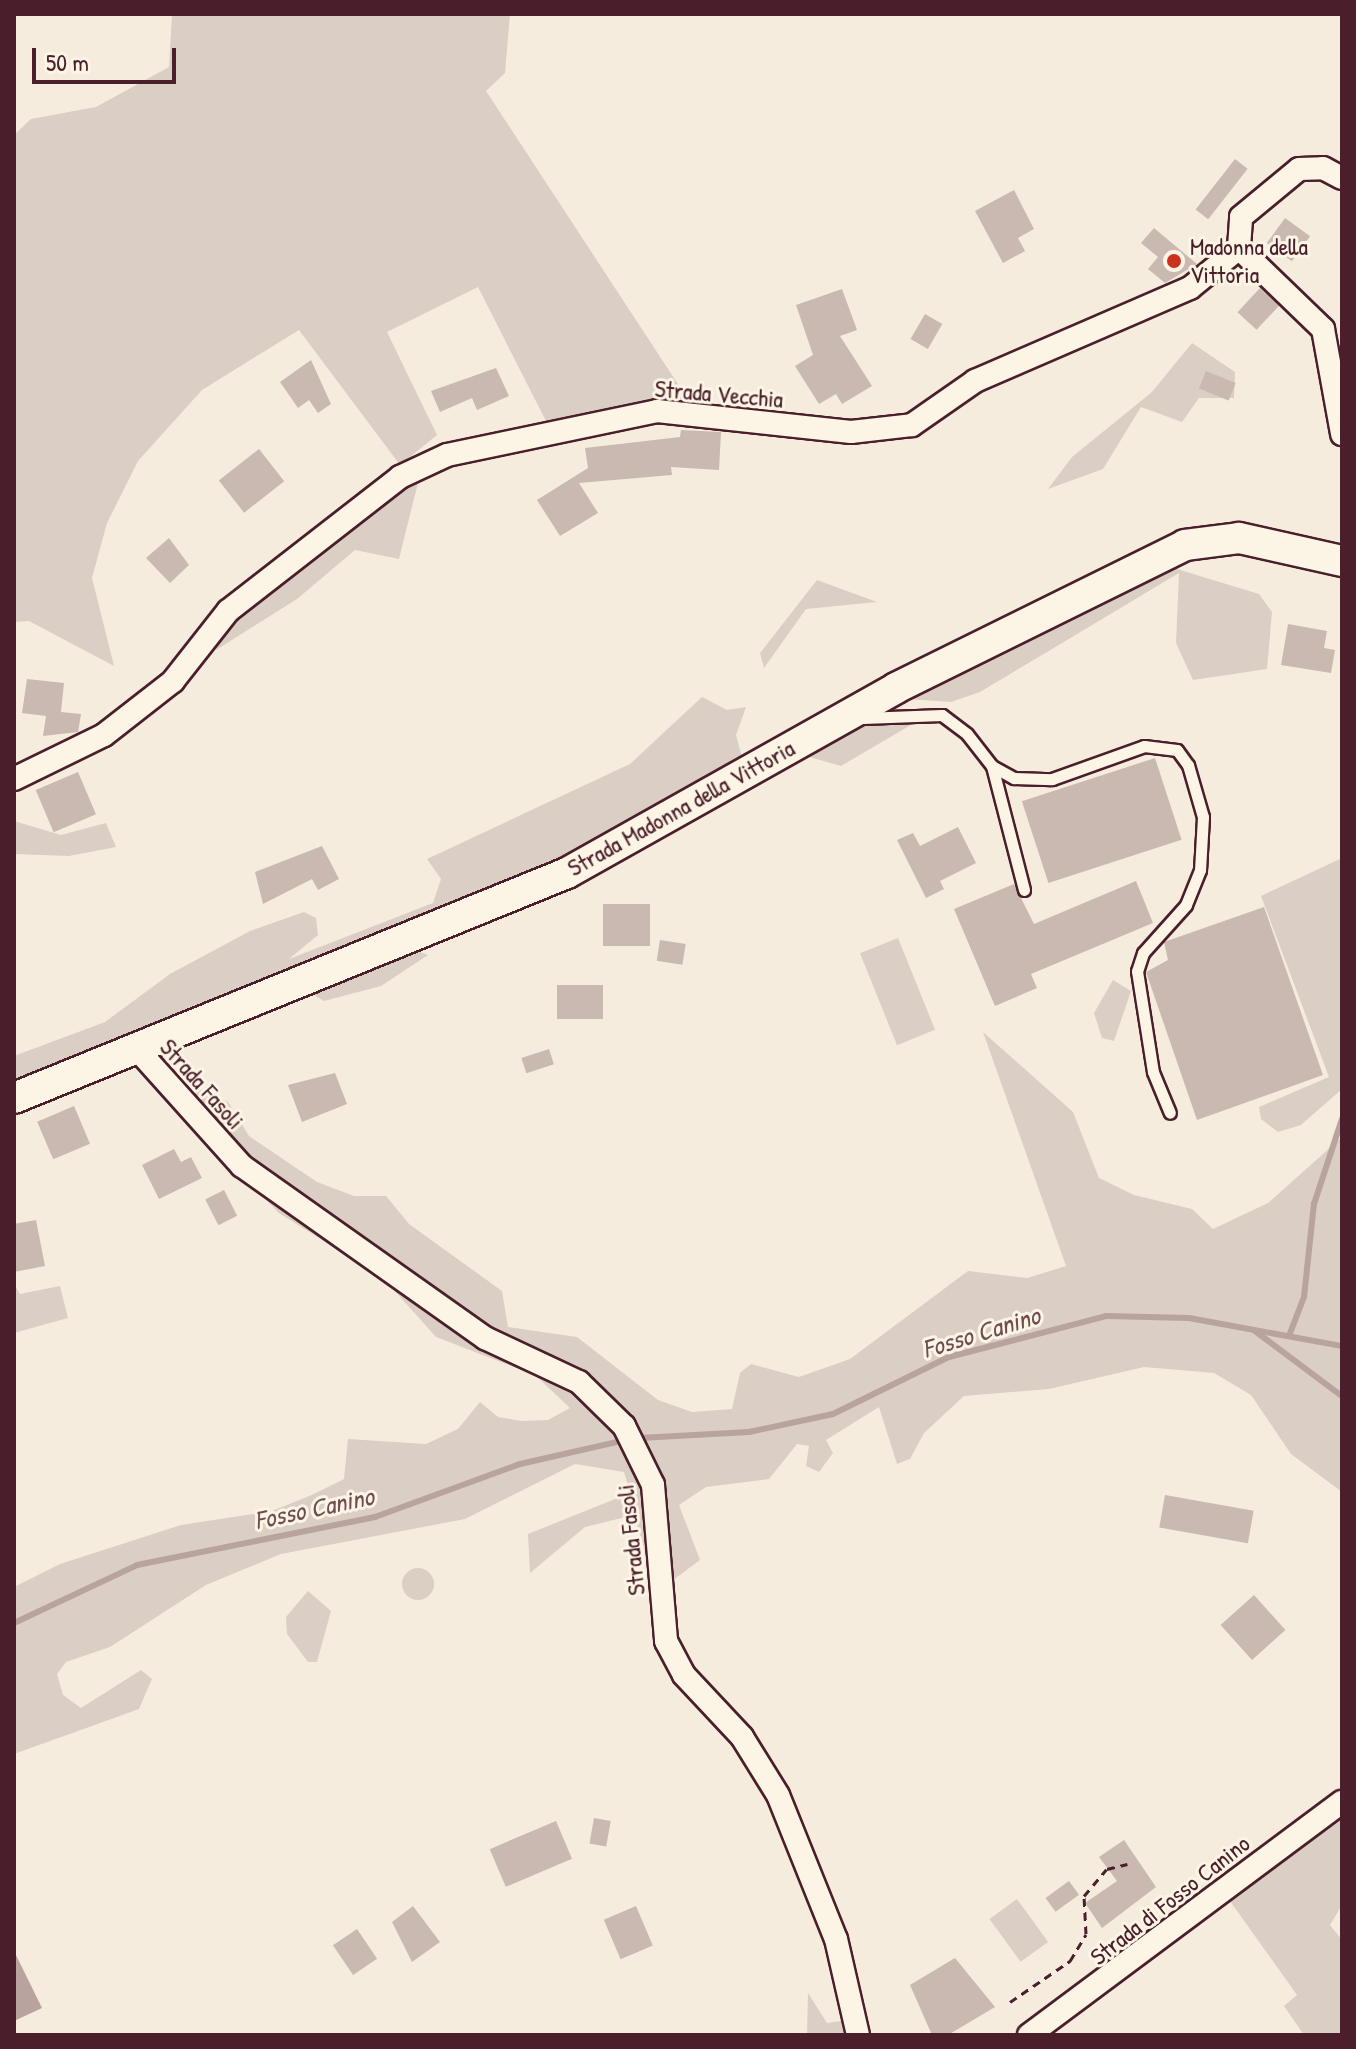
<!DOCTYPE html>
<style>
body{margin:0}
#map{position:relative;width:1356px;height:2049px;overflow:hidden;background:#f5ecde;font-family:"Patrick Hand",sans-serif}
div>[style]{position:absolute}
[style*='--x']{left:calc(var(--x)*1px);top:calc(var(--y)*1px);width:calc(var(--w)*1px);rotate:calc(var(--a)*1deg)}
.green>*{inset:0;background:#dbcec4;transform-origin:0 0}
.round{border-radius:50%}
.water>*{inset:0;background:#b8a39e}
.stream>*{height:6px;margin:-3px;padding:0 3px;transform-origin:3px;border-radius:3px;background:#b8a39e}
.building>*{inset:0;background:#cab9b1;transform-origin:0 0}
.path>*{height:3px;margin-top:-1.5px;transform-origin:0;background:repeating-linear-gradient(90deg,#4a1f2b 0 8px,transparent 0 14px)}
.roads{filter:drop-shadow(2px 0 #4a1f2b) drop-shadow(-2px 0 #4a1f2b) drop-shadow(0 2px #4a1f2b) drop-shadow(0 -2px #4a1f2b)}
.lane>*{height:11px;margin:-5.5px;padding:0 5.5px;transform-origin:5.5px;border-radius:5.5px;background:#fcf5e5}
.street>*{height:22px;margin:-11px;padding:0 11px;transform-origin:11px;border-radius:11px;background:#fcf5e5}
.secondary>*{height:30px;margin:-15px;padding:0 15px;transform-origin:15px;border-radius:15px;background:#fcf5e5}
.dots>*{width:22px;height:22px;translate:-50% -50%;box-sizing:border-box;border:4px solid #fcf5e5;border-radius:50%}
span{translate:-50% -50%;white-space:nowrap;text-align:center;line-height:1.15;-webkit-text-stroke:6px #fcf5e5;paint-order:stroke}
.poi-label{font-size:24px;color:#4a1f2b}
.left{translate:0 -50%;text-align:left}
.street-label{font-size:24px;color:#4a1f2b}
.water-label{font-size:26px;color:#704d53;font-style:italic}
.frame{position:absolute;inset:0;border:16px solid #4a1f2b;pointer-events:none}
.scale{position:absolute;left:32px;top:48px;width:144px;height:36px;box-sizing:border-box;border:4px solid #4a1f2b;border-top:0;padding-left:10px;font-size:24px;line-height:28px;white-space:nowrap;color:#4a1f2b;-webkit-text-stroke:6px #fcf5e5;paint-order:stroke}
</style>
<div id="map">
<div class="green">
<i style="clip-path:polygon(172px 14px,510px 14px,505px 73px,486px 91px,691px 404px,548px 425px,478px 287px,387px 332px,437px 435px,400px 465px,299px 330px,202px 390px,138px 461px,107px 523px,92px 578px,114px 666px,29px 621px,14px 622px,14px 135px,31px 119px,96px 107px,169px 67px)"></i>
<i style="clip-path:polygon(1192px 343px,1235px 372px,1234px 398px,1199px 398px,1182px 422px,1141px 407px,1103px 469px,1048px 489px,1072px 457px,1152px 392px)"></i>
<i style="clip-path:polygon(421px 471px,399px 559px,355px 550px,297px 599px,216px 650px,227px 623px)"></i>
<i style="clip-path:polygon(1167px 566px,1259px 594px,1272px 612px,1267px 669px,1193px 680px,1176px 643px,1179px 573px,980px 692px,951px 702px,893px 698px)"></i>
<i style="clip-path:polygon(817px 580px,877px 602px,806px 609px,764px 668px,760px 653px)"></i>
<i style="clip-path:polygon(702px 697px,727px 710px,746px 707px,736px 735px,743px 761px,584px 850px,14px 1088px,14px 1056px,105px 1022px,170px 974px,250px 931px,304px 912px,316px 918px,318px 935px,289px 959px,433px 903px,441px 879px,427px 859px,630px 764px)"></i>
<i style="clip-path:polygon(891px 707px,916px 722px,841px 766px,806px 756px)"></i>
<i style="clip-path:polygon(14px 821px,61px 835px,106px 823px,116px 847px,69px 856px,14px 854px)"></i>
<i style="clip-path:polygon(1342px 858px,1342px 1089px,1301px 1125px,1278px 1132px,1261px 1119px,1259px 1107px,1329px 1077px,1261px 896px)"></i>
<i style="left:898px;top:938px;width:99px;height:41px;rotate:68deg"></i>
<i style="clip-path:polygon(415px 950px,428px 955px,381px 986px,324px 1001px,309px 992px)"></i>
<i style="clip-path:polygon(1113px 980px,1131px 991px,1114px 1041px,1102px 1038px,1094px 1013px)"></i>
<i style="clip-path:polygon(983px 1032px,1073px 1112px,1099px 1178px,1134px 1195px,1192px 1209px,1213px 1229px,1268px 1203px,1342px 1137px,1342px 1492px,1291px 1454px,1251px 1395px,1214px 1373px,1144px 1367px,1049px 1389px,964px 1396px,924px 1433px,910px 1459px,897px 1464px,879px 1407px,826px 1440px,833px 1453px,819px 1472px,806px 1466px,809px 1446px,797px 1444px,769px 1479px,706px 1487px,679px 1505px,700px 1560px,657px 1592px,634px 1515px,585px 1527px,530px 1573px,528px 1534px,630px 1493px,624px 1472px,575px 1464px,465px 1519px,281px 1554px,206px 1585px,110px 1647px,66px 1662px,57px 1674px,63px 1695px,81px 1708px,141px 1670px,152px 1679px,139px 1709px,14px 1754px,14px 1587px,60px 1564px,181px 1525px,272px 1511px,314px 1494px,344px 1479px,348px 1439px,426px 1444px,458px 1429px,480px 1402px,498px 1417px,521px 1421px,548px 1420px,570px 1408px,535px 1375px,436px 1337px,384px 1279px,279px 1213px,252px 1186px,239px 1153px,165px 1074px,228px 1102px,249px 1136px,317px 1182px,354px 1196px,386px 1196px,409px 1224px,502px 1291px,508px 1327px,577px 1337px,658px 1400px,692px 1412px,732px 1409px,740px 1373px,751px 1364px,799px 1377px,850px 1359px,968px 1271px,1027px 1278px,1066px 1266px)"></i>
<i style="clip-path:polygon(14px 1284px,20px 1294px,60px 1286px,68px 1318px,14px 1333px)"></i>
<i class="round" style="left:402px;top:1568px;width:32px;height:32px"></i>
<i style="clip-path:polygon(308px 1591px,331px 1611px,317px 1662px,308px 1662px,287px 1634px,286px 1617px)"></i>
<i style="clip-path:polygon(1342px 1806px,1342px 1905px,1330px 1925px,1342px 1940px,1342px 2035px,1304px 2035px,1284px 2006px,1297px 1995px,1230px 1901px)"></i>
<i style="left:1017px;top:1899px;width:53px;height:34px;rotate:54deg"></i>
<i style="clip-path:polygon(808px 1993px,827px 2023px,842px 2021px,846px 2035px,807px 2035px)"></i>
</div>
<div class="water">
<i style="clip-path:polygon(14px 1951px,42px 2008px,14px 2021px)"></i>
</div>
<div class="stream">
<i style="--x:1255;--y:1331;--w:109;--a:36.8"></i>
<i style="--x:1289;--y:1336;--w:42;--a:-69"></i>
<i style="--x:1304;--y:1297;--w:94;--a:-83.9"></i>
<i style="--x:1314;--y:1204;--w:89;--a:-71.8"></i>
<i style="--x:640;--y:1438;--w:109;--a:-3.2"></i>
<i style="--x:749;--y:1432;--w:86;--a:-12.1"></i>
<i style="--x:833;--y:1414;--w:129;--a:-26.2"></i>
<i style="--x:949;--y:1357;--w:162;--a:-14.6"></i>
<i style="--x:1106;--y:1316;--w:83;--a:1.4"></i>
<i style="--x:1189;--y:1318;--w:156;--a:10.4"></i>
<i style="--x:14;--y:1623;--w:136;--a:-25.2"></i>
<i style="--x:137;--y:1565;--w:243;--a:-11.4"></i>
<i style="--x:375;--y:1517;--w:154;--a:-20.1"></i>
<i style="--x:520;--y:1464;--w:109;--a:-12.8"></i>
</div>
<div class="building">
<i style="left:1235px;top:159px;width:16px;height:64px;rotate:38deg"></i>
<i style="clip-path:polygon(1014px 190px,1034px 229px,1018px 238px,1025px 251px,1003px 263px,975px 211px)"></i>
<i style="left:1285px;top:218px;width:31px;height:31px;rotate:36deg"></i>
<i style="clip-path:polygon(1154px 228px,1197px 264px,1165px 283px,1148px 269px,1158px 257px,1141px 243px)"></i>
<i style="left:1260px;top:288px;width:26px;height:33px;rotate:43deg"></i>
<i style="clip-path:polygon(842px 289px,857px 330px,840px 336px,872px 386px,842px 404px,836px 394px,819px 404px,795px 366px,813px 355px,796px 305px)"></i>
<i style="left:925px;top:314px;width:20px;height:29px;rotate:30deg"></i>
<i style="clip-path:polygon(311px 360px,331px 404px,318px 413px,309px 400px,298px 408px,280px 382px)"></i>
<i style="clip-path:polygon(496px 368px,509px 396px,477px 410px,472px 398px,440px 412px,431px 391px)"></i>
<i style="left:1206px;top:371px;width:32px;height:19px;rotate:22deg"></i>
<i style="clip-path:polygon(681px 430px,721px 432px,719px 470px,671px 467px,672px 475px,579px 483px,598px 513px,560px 536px,537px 500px,588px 468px,585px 448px,680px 437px)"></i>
<i style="left:259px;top:449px;width:41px;height:51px;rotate:52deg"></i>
<i style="clip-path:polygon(169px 538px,189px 565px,170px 583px,146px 558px)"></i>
<i style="clip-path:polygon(1288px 624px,1327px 631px,1324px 648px,1335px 650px,1331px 673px,1281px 665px)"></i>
<i style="clip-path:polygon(27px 679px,64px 683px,61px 712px,81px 714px,78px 732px,43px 736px,46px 716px,22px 713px)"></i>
<i style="left:1155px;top:758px;width:86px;height:140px;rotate:72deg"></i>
<i style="left:78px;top:772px;width:46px;height:46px;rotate:67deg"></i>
<i style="clip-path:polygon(958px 827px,976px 863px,940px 881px,944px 889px,926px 898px,897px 840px,913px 833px,920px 846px)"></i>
<i style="clip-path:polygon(322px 846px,339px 879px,318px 890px,312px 879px,263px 904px,255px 872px)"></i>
<i style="clip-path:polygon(1136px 881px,1153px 923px,1031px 974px,1037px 988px,995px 1006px,954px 909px,1014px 884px,1034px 924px)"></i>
<i style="left:603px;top:904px;width:47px;height:42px"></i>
<i style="clip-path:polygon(1264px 907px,1323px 1075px,1197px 1120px,1146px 972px,1168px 960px,1164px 942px)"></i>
<i style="left:660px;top:940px;width:26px;height:21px;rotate:9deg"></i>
<i style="left:557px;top:985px;width:46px;height:34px"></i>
<i style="left:549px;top:1049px;width:16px;height:29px;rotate:72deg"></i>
<i style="clip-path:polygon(335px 1073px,347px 1104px,302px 1122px,288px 1085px)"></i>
<i style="left:74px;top:1106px;width:41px;height:40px;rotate:67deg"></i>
<i style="clip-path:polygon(174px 1149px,181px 1162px,191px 1157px,202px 1178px,159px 1199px,142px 1165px)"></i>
<i style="left:224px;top:1190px;width:29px;height:21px;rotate:63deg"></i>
<i style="clip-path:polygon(36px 1220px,45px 1266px,14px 1272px,14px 1224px)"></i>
<i style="left:1165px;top:1495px;width:90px;height:33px;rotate:10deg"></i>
<i style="left:1254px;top:1595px;width:47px;height:45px;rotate:48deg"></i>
<i style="left:594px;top:1818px;width:17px;height:26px;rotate:10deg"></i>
<i style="left:556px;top:1821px;width:41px;height:72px;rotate:67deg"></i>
<i style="clip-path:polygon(1124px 1840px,1156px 1887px,1102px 1928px,1085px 1903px,1117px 1881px,1099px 1857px)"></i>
<i style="left:1069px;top:1881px;width:17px;height:29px;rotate:54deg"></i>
<i style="clip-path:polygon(413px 1906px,440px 1942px,412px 1962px,392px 1922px)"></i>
<i style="left:636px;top:1906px;width:43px;height:35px;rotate:67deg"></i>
<i style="left:357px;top:1929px;width:36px;height:29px;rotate:56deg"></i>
<i style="clip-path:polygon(955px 1958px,995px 2007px,948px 2035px,932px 2035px,910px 1985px)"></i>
</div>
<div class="path">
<i style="--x:1010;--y:2002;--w:73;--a:-34.3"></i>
<i style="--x:1070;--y:1961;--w:31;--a:-59"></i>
<i style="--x:1086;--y:1934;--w:38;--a:-93"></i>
<i style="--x:1084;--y:1896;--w:35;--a:-50"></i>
<i style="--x:1107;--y:1869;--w:21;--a:-14"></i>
</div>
<div class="roads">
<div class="lane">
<i style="--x:863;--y:718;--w:79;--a:-2.2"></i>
<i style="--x:942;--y:715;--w:31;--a:37"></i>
<i style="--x:967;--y:734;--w:41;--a:52"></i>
<i style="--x:992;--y:766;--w:128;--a:75.5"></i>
<i style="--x:992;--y:766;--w:25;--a:29"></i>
<i style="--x:1014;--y:778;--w:38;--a:2"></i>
<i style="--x:1052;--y:779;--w:98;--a:-19.7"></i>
<i style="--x:1144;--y:746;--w:33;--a:7"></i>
<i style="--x:1177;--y:750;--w:19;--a:54"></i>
<i style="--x:1188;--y:765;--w:54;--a:73.9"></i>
<i style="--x:1203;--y:817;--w:53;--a:93.2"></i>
<i style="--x:1200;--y:870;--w:38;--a:112"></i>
<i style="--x:1186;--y:905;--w:64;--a:131.9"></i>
<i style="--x:1143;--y:953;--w:19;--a:108"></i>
<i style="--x:1137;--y:971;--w:102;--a:81"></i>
<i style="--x:1153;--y:1072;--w:44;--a:67.5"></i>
</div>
<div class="street">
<i style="--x:1239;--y:248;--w:117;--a:44"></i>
<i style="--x:1323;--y:329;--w:107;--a:79.7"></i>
<i style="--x:14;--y:779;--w:100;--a:-26.1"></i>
<i style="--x:104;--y:735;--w:88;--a:-38"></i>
<i style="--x:173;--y:681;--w:89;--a:-51.8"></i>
<i style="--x:228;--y:611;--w:218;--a:-37.9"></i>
<i style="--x:400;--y:477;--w:52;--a:-25.1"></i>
<i style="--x:447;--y:455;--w:215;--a:-11.8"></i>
<i style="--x:657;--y:411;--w:195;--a:6.2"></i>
<i style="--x:851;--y:432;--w:61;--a:-6.5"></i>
<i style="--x:912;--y:425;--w:77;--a:-34.9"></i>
<i style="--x:975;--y:381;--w:234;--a:-23.4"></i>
<i style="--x:1190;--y:288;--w:63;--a:-39.2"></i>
<i style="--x:1239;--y:248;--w:31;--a:-86"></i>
<i style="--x:1241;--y:217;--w:75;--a:-39.6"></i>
<i style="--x:1299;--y:169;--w:24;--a:-2"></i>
<i style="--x:1323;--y:168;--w:21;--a:28"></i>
<i style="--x:137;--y:1049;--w:157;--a:48.1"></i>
<i style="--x:242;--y:1166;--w:298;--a:35.3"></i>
<i style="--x:485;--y:1338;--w:104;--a:25.1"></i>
<i style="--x:579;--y:1382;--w:63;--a:44.4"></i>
<i style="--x:624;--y:1426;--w:66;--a:63.8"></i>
<i style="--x:653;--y:1485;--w:157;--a:85.2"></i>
<i style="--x:666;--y:1641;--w:38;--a:62"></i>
<i style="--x:684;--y:1675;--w:85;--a:46.9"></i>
<i style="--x:742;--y:1737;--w:68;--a:58.2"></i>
<i style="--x:778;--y:1795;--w:155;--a:68.1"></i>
<i style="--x:836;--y:1939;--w:98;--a:77.1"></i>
<i style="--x:1029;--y:2035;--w:390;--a:-36.7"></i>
</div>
<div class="secondary">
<i style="--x:14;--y:1098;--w:597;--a:-22.14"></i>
<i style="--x:567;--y:873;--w:377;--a:-29.3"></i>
<i style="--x:896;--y:688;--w:322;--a:-26.3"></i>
<i style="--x:1185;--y:545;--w:54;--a:-7.4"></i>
<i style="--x:1239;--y:538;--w:106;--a:12.6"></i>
</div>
</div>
<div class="dots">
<i style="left:1174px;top:261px;background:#c8321e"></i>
</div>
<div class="poi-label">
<span class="left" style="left:1190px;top:261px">Madonna della<br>Vittoria</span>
</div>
<div class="street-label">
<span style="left:719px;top:394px;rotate:5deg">Strada Vecchia</span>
<span style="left:681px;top:808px;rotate:-29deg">Strada Madonna della Vittoria</span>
<span style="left:202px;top:1084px;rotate:48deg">Strada Fasoli</span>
<span style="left:631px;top:1540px;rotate:-96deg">Strada Fasoli</span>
<span style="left:1170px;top:1900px;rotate:-38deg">Strada di Fosso Canino</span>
</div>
<div class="water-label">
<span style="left:981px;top:1332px;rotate:-17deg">Fosso Canino</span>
<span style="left:314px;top:1508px;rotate:-12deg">Fosso Canino</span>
</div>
<div class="frame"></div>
<div class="scale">50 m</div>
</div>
